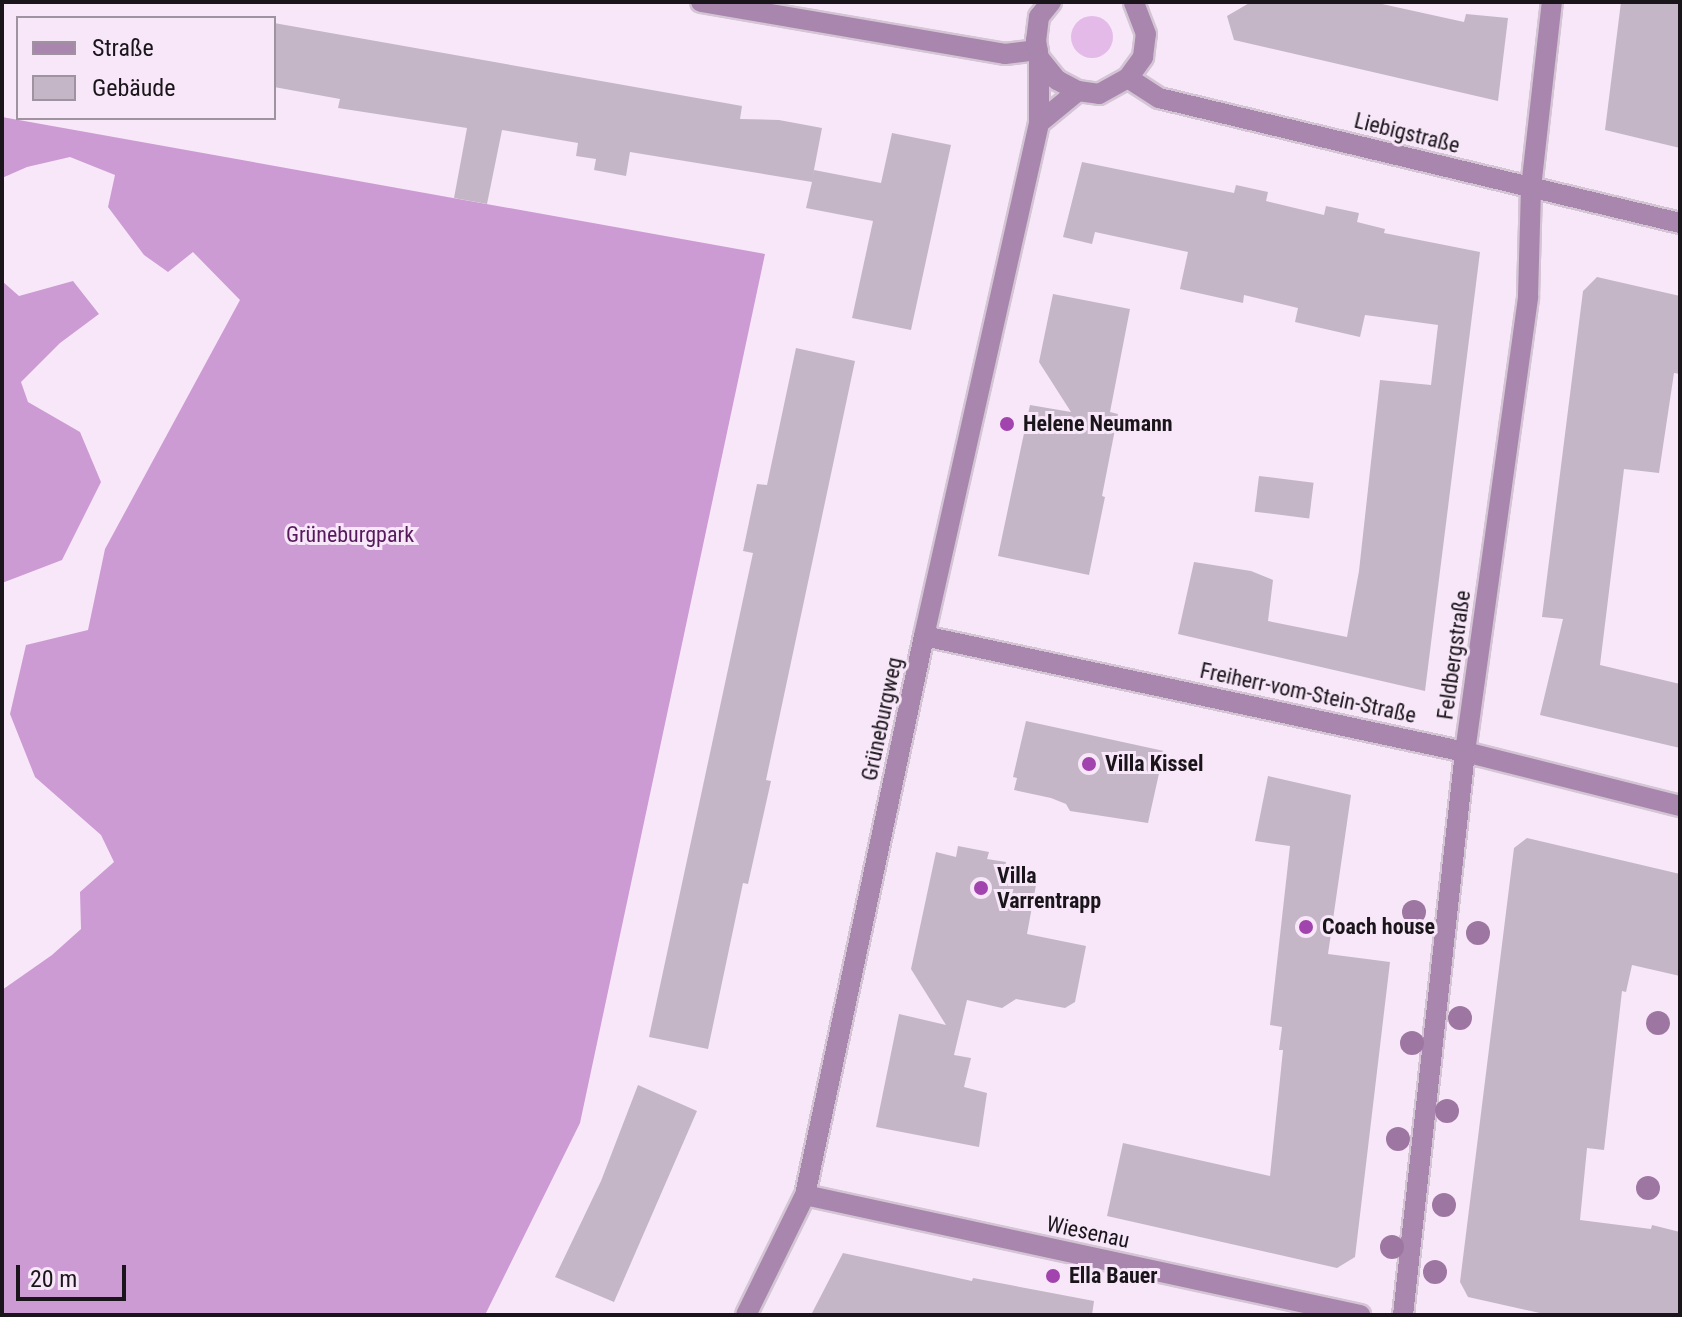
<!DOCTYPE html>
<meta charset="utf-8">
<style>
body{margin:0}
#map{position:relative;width:1682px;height:1317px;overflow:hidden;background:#f7e7f8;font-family:"Roboto Condensed",sans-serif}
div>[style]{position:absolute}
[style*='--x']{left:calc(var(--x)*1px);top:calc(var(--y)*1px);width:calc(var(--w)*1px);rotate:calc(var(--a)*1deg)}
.green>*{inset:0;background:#e4bae8}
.round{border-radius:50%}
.forest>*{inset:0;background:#cd9bd3}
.building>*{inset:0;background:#c5b6c7;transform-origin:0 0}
.roads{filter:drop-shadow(2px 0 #d4c5d5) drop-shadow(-2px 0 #d4c5d5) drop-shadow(0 2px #d4c5d5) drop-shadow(0 -2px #d4c5d5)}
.minor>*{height:20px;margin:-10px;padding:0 10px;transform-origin:10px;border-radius:10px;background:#a986ad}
.trees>*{width:24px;height:24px;margin:-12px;border-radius:50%;background:#9e76a2}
.dots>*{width:22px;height:22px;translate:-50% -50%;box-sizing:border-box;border:4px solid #f7e7f8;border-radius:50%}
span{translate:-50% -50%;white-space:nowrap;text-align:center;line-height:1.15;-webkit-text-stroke:6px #f7e7f8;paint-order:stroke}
.street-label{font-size:22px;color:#1a151b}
.poi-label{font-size:22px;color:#1a151b;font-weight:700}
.left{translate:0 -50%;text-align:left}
.park-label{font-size:22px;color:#55195c}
.frame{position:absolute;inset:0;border:4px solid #1a151b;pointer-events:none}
.legend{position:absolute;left:16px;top:16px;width:260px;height:104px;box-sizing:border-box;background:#f7e7f8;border:2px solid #9f93a0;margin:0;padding:10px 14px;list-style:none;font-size:24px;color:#1a151b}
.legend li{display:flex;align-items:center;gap:16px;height:40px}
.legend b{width:40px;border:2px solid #9f93a0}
.scale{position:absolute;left:16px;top:1265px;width:110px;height:36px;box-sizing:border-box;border:4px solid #1a151b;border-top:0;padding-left:10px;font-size:24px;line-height:28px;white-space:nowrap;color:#1a151b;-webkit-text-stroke:6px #f7e7f8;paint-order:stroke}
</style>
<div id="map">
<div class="green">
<i class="round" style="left:1071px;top:16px;width:42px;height:42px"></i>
</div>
<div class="forest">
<i style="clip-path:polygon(2px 117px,765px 254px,580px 1123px,485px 1315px,2px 1315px,2px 990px,52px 955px,81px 929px,80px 892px,114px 862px,101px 835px,35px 777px,10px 714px,26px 645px,88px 630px,105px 549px,240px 300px,193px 252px,168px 272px,144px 255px,108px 207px,115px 175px,70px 157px,27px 167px,2px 178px)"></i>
<i style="clip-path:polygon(2px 281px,19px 296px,73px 281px,99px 314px,60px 343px,21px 382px,28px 402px,80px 432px,101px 482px,62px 560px,2px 583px)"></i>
</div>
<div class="building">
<i style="clip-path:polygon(1251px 2px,1373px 2px,1464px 22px,1466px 14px,1508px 18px,1498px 101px,1234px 40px,1227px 16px)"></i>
<i style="clip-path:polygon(1621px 2px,1680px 2px,1680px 148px,1605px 130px)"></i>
<i style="clip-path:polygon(274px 23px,742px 106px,740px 119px,779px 120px,822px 128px,812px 180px,814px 170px,881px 183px,892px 133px,951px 145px,911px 330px,852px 318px,873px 221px,806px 208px,812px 182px,630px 152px,626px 176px,594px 170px,596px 159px,576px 156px,578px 143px,502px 130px,487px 204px,454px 198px,467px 128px,338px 108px,340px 99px,274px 87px)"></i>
<i style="clip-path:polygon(1082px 162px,1234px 193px,1236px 185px,1268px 192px,1266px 201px,1324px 215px,1326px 206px,1359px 213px,1357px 222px,1385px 229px,1384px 233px,1480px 252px,1425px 691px,1178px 634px,1194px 562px,1251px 571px,1273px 580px,1268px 621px,1347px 637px,1359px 571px,1380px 380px,1431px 385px,1438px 325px,1365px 315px,1360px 337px,1295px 322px,1298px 308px,1244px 295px,1243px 303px,1180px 289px,1188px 252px,1095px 232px,1092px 244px,1063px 237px)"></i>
<i style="clip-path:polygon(1597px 277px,1680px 296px,1680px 374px,1674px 373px,1659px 473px,1624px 469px,1600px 665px,1680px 684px,1680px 748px,1540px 715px,1563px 619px,1542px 617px,1583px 291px)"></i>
<i style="clip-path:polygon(1053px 294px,1130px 309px,1110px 412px,1118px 414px,1102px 496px,1105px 497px,1089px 575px,998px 556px,1030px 405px,1071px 412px,1039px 362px)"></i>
<i style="clip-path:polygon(796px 348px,855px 361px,766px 780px,771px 781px,748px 884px,743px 883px,708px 1049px,649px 1037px,753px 553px,743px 551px,757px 484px,767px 485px)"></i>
<i style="left:1259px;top:476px;width:55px;height:36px;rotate:7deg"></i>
<i style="clip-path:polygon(1026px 721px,1164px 751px,1148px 823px,1070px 811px,1066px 804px,1051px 798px,1014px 790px,1017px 778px,1013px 777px)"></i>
<i style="clip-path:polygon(1268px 776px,1351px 795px,1328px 954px,1390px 962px,1355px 1257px,1337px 1268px,1107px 1216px,1123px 1143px,1270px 1176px,1283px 1050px,1279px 1050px,1282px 1027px,1270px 1025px,1290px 846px,1255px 841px)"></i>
<i style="clip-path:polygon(1527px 838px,1680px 874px,1680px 976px,1632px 965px,1626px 992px,1622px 991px,1604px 1150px,1587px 1148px,1580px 1220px,1651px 1229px,1652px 1225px,1680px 1232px,1680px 1315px,1549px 1315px,1468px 1297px,1460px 1282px,1514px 848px)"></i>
<i style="clip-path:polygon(958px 846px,989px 852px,987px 859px,1006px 862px,1005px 867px,1038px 874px,1027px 934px,1086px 946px,1075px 1002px,1065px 1008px,1016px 999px,1002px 1008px,967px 1000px,954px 1055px,971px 1058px,964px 1087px,987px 1093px,979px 1147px,876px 1127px,899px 1014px,946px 1025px,911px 969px,936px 852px,956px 857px)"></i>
<i style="clip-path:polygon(638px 1085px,697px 1111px,614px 1302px,555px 1277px,601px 1181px)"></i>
<i style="clip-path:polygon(843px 1253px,972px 1281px,973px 1278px,1094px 1301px,1092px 1315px,811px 1315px)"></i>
</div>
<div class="roads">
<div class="minor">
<i style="--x:701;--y:2;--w:308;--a:9.7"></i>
<i style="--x:1005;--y:54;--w:33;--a:-7"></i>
<i style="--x:1051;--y:2;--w:19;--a:129"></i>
<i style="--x:1039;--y:17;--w:23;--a:97"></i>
<i style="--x:1036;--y:40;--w:18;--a:81"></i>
<i style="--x:1039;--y:58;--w:28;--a:51"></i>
<i style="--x:1057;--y:80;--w:24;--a:28"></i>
<i style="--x:1078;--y:91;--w:21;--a:8"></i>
<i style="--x:1099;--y:94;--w:33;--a:-29"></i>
<i style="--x:1128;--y:78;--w:26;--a:-54"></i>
<i style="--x:1143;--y:57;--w:23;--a:-83"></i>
<i style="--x:1146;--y:34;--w:34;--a:-111"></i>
<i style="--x:1128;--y:78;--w:37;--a:33"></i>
<i style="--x:1159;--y:98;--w:536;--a:13.49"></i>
<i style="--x:1039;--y:123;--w:50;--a:-39.4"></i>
<i style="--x:924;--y:636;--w:553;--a:12.1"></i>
<i style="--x:1465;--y:752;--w:222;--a:14.1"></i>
<i style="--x:805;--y:1195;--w:568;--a:12.2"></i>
<i style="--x:746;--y:1315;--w:134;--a:-63.8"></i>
<i style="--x:805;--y:1195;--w:572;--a:-77.98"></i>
<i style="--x:924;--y:636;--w:526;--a:-77.36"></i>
<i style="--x:1039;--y:123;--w:65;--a:-90"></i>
<i style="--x:1403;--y:1315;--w:566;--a:-83.72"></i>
<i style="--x:1465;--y:752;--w:460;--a:-82.1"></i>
<i style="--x:1528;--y:296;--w:108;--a:-88.4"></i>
<i style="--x:1531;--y:188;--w:187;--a:-83.6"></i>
</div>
</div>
<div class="trees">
<i style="left:1414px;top:912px"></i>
<i style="left:1478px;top:933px"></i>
<i style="left:1460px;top:1018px"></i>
<i style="left:1658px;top:1023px"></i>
<i style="left:1412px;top:1043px"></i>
<i style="left:1447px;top:1111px"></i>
<i style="left:1398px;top:1139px"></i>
<i style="left:1648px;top:1188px"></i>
<i style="left:1444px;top:1205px"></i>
<i style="left:1392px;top:1247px"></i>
<i style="left:1435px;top:1272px"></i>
</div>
<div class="dots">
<i style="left:1007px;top:424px;background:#a244ad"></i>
<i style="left:1089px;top:764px;background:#a244ad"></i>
<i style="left:981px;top:888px;background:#a244ad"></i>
<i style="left:1306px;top:927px;background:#a244ad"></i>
<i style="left:1053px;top:1276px;background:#a244ad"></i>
</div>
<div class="street-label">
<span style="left:1407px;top:133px;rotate:14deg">Liebigstraße</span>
<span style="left:1454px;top:655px;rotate:-82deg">Feldbergstraße</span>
<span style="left:1308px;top:693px;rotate:12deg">Freiherr-vom-Stein-Straße</span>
<span style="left:882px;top:719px;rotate:-78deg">Grüneburgweg</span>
<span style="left:1088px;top:1232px;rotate:12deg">Wiesenau</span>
</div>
<div class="poi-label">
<span class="left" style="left:1023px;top:424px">Helene Neumann</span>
<span class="left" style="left:1105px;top:764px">Villa Kissel</span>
<span class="left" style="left:997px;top:888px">Villa<br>Varrentrapp</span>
<span class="left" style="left:1322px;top:927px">Coach house</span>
<span class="left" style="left:1069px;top:1276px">Ella Bauer</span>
</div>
<div class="park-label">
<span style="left:350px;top:535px">Grüneburgpark</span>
</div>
<div class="frame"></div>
<ul class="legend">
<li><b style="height:10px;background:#a986ad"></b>Straße</li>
<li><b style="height:22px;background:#c5b6c7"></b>Gebäude</li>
</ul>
<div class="scale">20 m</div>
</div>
